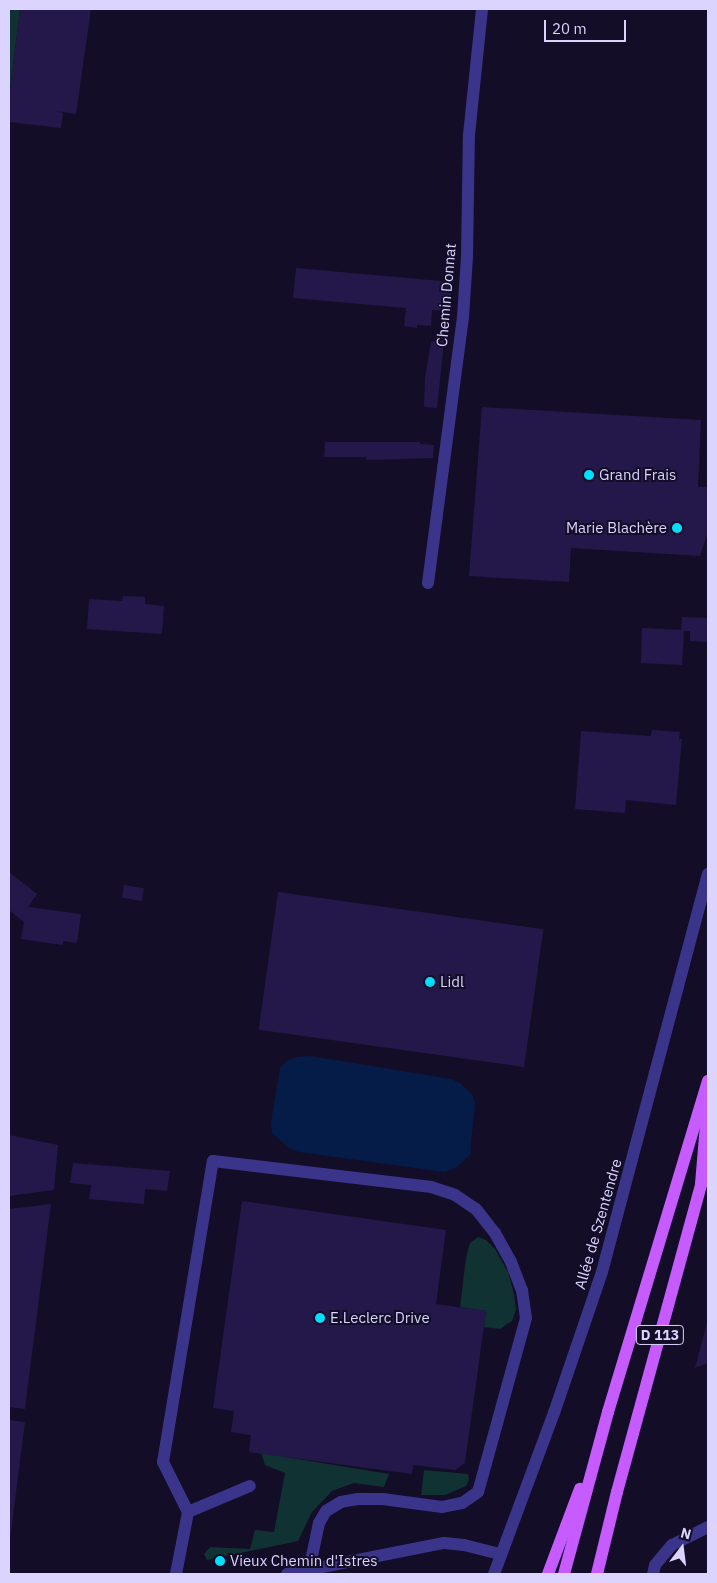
<!DOCTYPE html>
<meta charset="utf-8">
<style>
body{margin:0}
#map{position:relative;width:717px;height:1583px;overflow:hidden;background:#130d28;font-family:"IBM Plex Sans",sans-serif}
div>[style]{position:absolute}
[style*='--x']{left:calc(var(--x)*1px);top:calc(var(--y)*1px);width:calc(var(--w)*1px);rotate:calc(var(--a)*1deg)}
.green>*{inset:0;background:#103232}
.water>*{inset:0;background:#061c48}
.building>*{inset:0;background:#24184a;transform-origin:0 0}
.minor>*{height:12px;margin:-6px;padding:0 6px;transform-origin:6px;border-radius:6px;background:#3a358a}
.major>*{height:12px;margin:-6px;padding:0 6px;transform-origin:6px;border-radius:6px;background:#c65bff}
.dots>*{width:14px;height:14px;translate:-50% -50%;box-sizing:border-box;border:2px solid #130d28;border-radius:50%}
span{translate:-50% -50%;white-space:nowrap;text-align:center;line-height:1.15;-webkit-text-stroke:4px #130d28;paint-order:stroke}
.shield-label span{padding:1px 4px;background:#130d28;border:1px solid;border-radius:4px;-webkit-text-stroke-width:0}
.shield-label{font-size:14px;color:#dad4ff;font-weight:700}
.street-label{font-size:15px;color:#dad4ff}
.poi-label{font-size:15px;color:#dad4ff}
.left{translate:0 -50%;text-align:left}
.right{translate:-100% -50%;text-align:right}
.frame{position:absolute;inset:0;border:10px solid #dad4ff;pointer-events:none}
.north{position:absolute;left:657px;top:1523px;width:50px;height:50px;-webkit-text-stroke:4px #130d28;paint-order:stroke;rotate:15deg;font-size:14px;font-weight:700;line-height:20px;text-align:center;color:#dad4ff}
.north::after{content:'';display:block;margin:auto;width:18px;height:22px;background:#dad4ff;clip-path:polygon(50% 0,100% 100%,50% 72%,0 100%)}
.scale{position:absolute;left:544px;top:20px;width:82px;height:22px;box-sizing:border-box;border:2px solid #dad4ff;border-top:0;padding-left:6px;font-size:15px;line-height:18px;white-space:nowrap;color:#dad4ff;-webkit-text-stroke:4px #130d28;paint-order:stroke}
</style>
<div id="map">
<div class="green">
<i style="clip-path:polygon(9px 9px,20px 9px,9px 97px)"></i>
<i style="clip-path:polygon(478px 1237px,486px 1240px,495px 1249px,508px 1272px,514px 1294px,516px 1310px,512px 1321px,500px 1329px,484px 1327px,486px 1311px,460px 1307px,466px 1258px,470px 1243px)"></i>
<i style="clip-path:polygon(261px 1453px,389px 1474px,384px 1487px,354px 1483px,332px 1491px,312px 1512px,298px 1541px,207px 1560px,204px 1554px,210px 1547px,250px 1549px,255px 1530px,274px 1532px,285px 1473px,265px 1465px)"></i>
<i style="clip-path:polygon(424px 1470px,468px 1474px,469px 1480px,466px 1486px,445px 1495px,421px 1495px)"></i>
</div>
<div class="water">
<i style="clip-path:polygon(310px 1056px,451px 1079px,460px 1083px,472px 1094px,475px 1103px,470px 1155px,456px 1168px,444px 1172px,299px 1152px,289px 1148px,272px 1133px,271px 1122px,280px 1068px,287px 1061px,297px 1057px)"></i>
</div>
<div class="building">
<i style="clip-path:polygon(20px 9px,91px 9px,76px 114px,55px 111px,63px 113px,61px 128px,9px 122px,9px 97px)"></i>
<i style="clip-path:polygon(296px 268px,452px 282px,449px 311px,432px 310px,431px 326px,417px 325px,417px 328px,404px 326px,406px 308px,293px 298px)"></i>
<i style="clip-path:polygon(436px 332px,445px 334px,437px 408px,424px 407px,425px 378px,431px 342px,435px 341px)"></i>
<i style="clip-path:polygon(482px 407px,701px 420px,698px 487px,708px 487px,708px 532px,700px 556px,571px 548px,569px 582px,469px 576px)"></i>
<i style="clip-path:polygon(325px 442px,420px 442px,420px 444px,434px 445px,433px 458px,367px 460px,366px 457px,324px 457px)"></i>
<i style="clip-path:polygon(123px 596px,145px 597px,145px 604px,164px 606px,162px 634px,87px 629px,89px 599px,122px 601px)"></i>
<i style="clip-path:polygon(682px 617px,708px 618px,708px 642px,690px 641px,690px 631px,684px 631px,682px 665px,641px 663px,642px 628px,681px 630px)"></i>
<i style="clip-path:polygon(652px 730px,680px 732px,679px 739px,682px 739px,676px 805px,626px 800px,625px 813px,575px 809px,581px 731px,651px 736px)"></i>
<i style="clip-path:polygon(9px 872px,37px 894px,28px 907px,81px 914px,77px 943px,63px 941px,63px 945px,21px 939px,24px 922px,9px 910px)"></i>
<i style="left:124px;top:885px;width:20px;height:13px;rotate:9deg"></i>
<i style="left:278px;top:892px;width:268px;height:139px;rotate:8deg"></i>
<i style="clip-path:polygon(9px 1135px,58px 1145px,54px 1190px,9px 1196px)"></i>
<i style="clip-path:polygon(73px 1163px,170px 1171px,167px 1191px,145px 1189px,144px 1204px,89px 1199px,91px 1185px,70px 1183px)"></i>
<i style="clip-path:polygon(242px 1201px,446px 1230px,436px 1304px,486px 1311px,465px 1463px,455px 1470px,413px 1465px,412px 1474px,249px 1452px,251px 1435px,231px 1432px,234px 1411px,213px 1408px)"></i>
<i style="clip-path:polygon(51px 1204px,25px 1409px,9px 1407px,9px 1209px)"></i>
<i style="clip-path:polygon(708px 1319px,708px 1363px,695px 1368px)"></i>
<i style="clip-path:polygon(9px 1420px,25px 1422px,10px 1539px,9px 1539px)"></i>
</div>
<div class="minor">
<i style="--x:428;--y:583;--w:268;--a:-82.5"></i>
<i style="--x:463;--y:317;--w:60;--a:-86.2"></i>
<i style="--x:467;--y:257;--w:122;--a:-89.1"></i>
<i style="--x:469;--y:135;--w:127;--a:-84.1"></i>
<i style="--x:188;--y:1512;--w:56;--a:-116.6"></i>
<i style="--x:163;--y:1462;--w:305;--a:-80.6"></i>
<i style="--x:213;--y:1161;--w:220;--a:6.8"></i>
<i style="--x:431;--y:1187;--w:25;--a:18"></i>
<i style="--x:455;--y:1195;--w:25;--a:34"></i>
<i style="--x:476;--y:1209;--w:31;--a:52"></i>
<i style="--x:495;--y:1233;--w:33;--a:61"></i>
<i style="--x:511;--y:1262;--w:30;--a:69"></i>
<i style="--x:522;--y:1290;--w:28;--a:82"></i>
<i style="--x:526;--y:1318;--w:180;--a:105.4"></i>
<i style="--x:478;--y:1492;--w:19;--a:145"></i>
<i style="--x:462;--y:1503;--w:20;--a:169"></i>
<i style="--x:442;--y:1507;--w:60;--a:-172.3"></i>
<i style="--x:383;--y:1499;--w:25;--a:180"></i>
<i style="--x:358;--y:1499;--w:17;--a:170"></i>
<i style="--x:341;--y:1502;--w:17;--a:149"></i>
<i style="--x:326;--y:1511;--w:14;--a:120"></i>
<i style="--x:319;--y:1523;--w:48;--a:102"></i>
<i style="--x:176;--y:1574;--w:63;--a:-79"></i>
<i style="--x:188;--y:1512;--w:67;--a:-22.8"></i>
<i style="--x:287;--y:1574;--w:160;--a:-11.2"></i>
<i style="--x:444;--y:1543;--w:20;--a:6"></i>
<i style="--x:464;--y:1545;--w:36;--a:14"></i>
<i style="--x:494;--y:1574;--w:172;--a:-69.6"></i>
<i style="--x:554;--y:1413;--w:149;--a:-71.2"></i>
<i style="--x:602;--y:1272;--w:412;--a:-75.1"></i>
<i style="--x:653;--y:1574;--w:9;--a:-77"></i>
<i style="--x:655;--y:1565;--w:26;--a:-50"></i>
<i style="--x:672;--y:1545;--w:40;--a:-26.6"></i>
</div>
<div class="major">
<i style="--x:548;--y:1574;--w:91;--a:-69.4"></i>
<i style="--x:564;--y:1574;--w:168;--a:-74.8"></i>
<i style="--x:608;--y:1412;--w:346;--a:-73.2"></i>
<i style="--x:597;--y:1574;--w:84;--a:-76.3"></i>
<i style="--x:617;--y:1492;--w:319;--a:-74.7"></i>
<i style="--x:701;--y:1184;--w:83;--a:-85.2"></i>
</div>
<div class="dots">
<i style="left:589px;top:475px;background:#00dfff"></i>
<i style="left:677px;top:528px;background:#00dfff"></i>
<i style="left:430px;top:982px;background:#00dfff"></i>
<i style="left:320px;top:1318px;background:#00dfff"></i>
<i style="left:220px;top:1561px;background:#00dfff"></i>
</div>
<div class="shield-label">
<span style="left:660px;top:1335px">D 113</span>
</div>
<div class="street-label">
<span style="left:446px;top:295px;rotate:-85deg">Chemin Donnat</span>
<span style="left:598px;top:1224px;rotate:-74deg">Allée de Szentendre</span>
</div>
<div class="poi-label">
<span class="left" style="left:599px;top:475px">Grand Frais</span>
<span class="right" style="left:667px;top:528px">Marie Blachère</span>
<span class="left" style="left:440px;top:982px">Lidl</span>
<span class="left" style="left:330px;top:1318px">E.Leclerc Drive</span>
<span class="left" style="left:230px;top:1561px">Vieux Chemin d'Istres</span>
</div>
<div class="frame"></div>
<div class="north">N</div>
<div class="scale">20 m</div>
</div>
